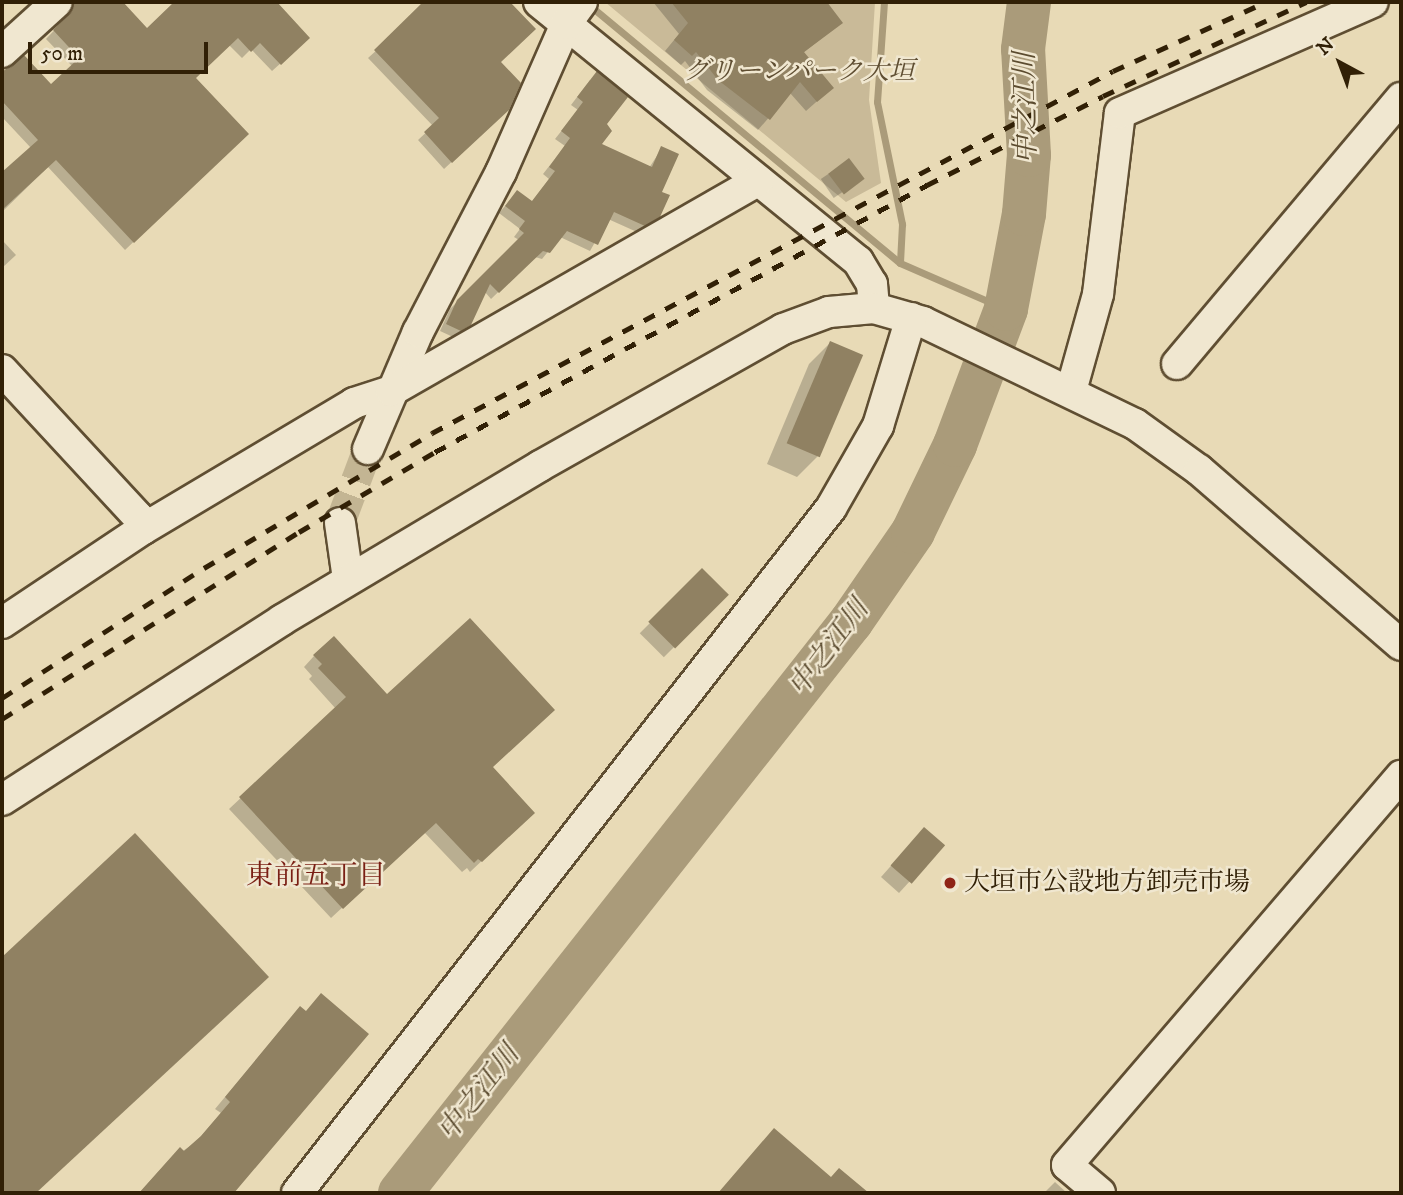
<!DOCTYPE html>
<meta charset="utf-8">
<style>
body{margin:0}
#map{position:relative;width:1403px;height:1195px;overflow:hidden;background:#e8dab6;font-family:"IM FELL DW Pica","Noto Serif JP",serif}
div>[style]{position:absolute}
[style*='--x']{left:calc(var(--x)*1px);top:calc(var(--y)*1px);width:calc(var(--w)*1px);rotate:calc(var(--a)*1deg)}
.green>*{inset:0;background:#c9ba98}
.shadow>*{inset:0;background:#0003;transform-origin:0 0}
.stream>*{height:7px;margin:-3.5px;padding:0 3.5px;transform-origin:3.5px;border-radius:3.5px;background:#aa9b7a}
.river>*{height:44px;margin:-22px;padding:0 22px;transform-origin:22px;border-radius:22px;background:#aa9b7a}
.building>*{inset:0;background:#908162;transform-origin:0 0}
.minor-tunnel>*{height:30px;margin-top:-15px;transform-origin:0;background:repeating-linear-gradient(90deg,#c3b593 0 30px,transparent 0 45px)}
.roads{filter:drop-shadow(2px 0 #5f4e32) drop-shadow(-2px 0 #5f4e32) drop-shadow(0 2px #5f4e32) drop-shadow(0 -2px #5f4e32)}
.minor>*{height:30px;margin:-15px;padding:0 15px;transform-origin:15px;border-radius:15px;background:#f0e7d0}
.rail>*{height:5px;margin-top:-2.5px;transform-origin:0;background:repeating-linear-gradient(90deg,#312006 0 12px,transparent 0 24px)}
.dots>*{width:19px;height:19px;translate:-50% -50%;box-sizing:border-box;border:4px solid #f0e7d0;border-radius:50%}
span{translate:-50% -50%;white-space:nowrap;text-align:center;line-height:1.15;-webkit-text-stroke:5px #f0e7d0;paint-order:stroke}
.park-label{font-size:26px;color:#5f4e32;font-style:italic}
.poi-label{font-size:26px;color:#312006}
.left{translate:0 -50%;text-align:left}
.water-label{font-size:28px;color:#5b4b2f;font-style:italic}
.neighbourhood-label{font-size:28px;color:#7a1f14}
.frame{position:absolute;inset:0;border:4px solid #312006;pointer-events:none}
.north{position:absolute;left:1305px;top:28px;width:70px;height:70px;-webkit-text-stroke:5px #f0e7d0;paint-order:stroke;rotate:319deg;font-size:19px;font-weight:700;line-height:28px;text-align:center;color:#312006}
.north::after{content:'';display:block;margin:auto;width:24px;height:32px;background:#312006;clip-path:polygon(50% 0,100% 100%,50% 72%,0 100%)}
.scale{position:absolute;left:28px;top:42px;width:180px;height:32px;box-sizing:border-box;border:4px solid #312006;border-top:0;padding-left:9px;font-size:21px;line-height:24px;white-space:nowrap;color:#312006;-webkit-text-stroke:5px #f0e7d0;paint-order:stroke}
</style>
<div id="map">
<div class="green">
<i style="clip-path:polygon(605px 2px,875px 2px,869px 100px,881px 183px,846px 202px)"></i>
</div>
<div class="shadow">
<i style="clip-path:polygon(63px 2px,117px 2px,147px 30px,176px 2px,248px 2px,269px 26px,300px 46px,272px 71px,251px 49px,242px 58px,229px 45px,193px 79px,247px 134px,125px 250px,48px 167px,2px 212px,2px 176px,31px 148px,2px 117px,2px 70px,51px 87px,72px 66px,46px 39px,66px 18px)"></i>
<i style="clip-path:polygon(430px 2px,495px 2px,511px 18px,499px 62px,500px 117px,444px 169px,418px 140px,433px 126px,368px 58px)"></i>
<i style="clip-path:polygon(653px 2px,825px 2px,841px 23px,803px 53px,832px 88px,806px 111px,790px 93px,758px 130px,707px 90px,685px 61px,681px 65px,665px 51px,679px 34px)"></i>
<i style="clip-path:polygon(590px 80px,605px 124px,599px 144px,649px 168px,662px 148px,659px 216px,637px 232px,608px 219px,590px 251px,560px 237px,542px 259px,535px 257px,491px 299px,485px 292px,462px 331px,453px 337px,440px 331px,450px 309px,519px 240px,514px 237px,520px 229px,499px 213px,517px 192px,531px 203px,549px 179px,543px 174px,565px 146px,555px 139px,578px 110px,571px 105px)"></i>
<i style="left:849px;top:160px;width:23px;height:34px;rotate:56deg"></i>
<i style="clip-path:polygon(2px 240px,16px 255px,2px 268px)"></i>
<i style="clip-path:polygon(830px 343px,861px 356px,818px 456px,797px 477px,767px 464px,809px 364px)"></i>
<i style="left:702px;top:571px;width:34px;height:88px;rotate:45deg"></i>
<i style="clip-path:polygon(314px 656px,387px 697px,522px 823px,470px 872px,467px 868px,462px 872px,424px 832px,331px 918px,229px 809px,336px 709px,309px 679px,312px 676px,304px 667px)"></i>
<i style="clip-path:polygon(135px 836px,256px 988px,34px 1193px,2px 1193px,2px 959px)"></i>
<i style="clip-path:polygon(914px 840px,943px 845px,899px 893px,881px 877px)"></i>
<i style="clip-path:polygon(290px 1019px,246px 1177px,231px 1193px,139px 1193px,169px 1160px,195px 1143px,221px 1113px,215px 1109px)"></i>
<i style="clip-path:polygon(764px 1141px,830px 1179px,839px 1170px,866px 1193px,719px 1193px)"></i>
<i style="clip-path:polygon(1055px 1182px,1067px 1193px,1044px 1193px)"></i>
</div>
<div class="stream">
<i style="--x:884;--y:2;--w:100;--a:94"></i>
<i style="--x:877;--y:102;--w:125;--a:78.4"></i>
<i style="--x:902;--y:224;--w:39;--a:93"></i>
<i style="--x:588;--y:4;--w:405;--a:39.7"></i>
<i style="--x:900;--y:263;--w:116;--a:23.5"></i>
</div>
<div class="river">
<i style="--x:400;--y:1193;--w:728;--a:-51.7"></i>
<i style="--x:851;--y:622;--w:109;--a:-55.4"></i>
<i style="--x:913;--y:532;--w:97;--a:-64.2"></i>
<i style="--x:955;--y:445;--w:145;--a:-69.4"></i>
<i style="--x:1006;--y:309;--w:97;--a:-79.3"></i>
<i style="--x:1024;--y:214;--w:59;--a:-85.2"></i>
<i style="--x:1029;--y:155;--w:106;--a:-93.2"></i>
<i style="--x:1023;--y:49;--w:47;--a:-82.7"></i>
</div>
<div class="building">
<i style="clip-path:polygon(74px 2px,123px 2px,147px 28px,174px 2px,277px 2px,310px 38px,281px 65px,260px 43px,251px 52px,238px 38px,196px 78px,249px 134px,134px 243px,56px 160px,2px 210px,2px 172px,38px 140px,2px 101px,2px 72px,24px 55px,51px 84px,79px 58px,53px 30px,69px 14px)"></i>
<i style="clip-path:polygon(423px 2px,510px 2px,536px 29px,501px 62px,521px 83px,509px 110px,452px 163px,424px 132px,439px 118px,374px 50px)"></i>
<i style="clip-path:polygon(671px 2px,827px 2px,843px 23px,804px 52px,834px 88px,817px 102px,800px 82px,770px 120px,718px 80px,696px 52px,692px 56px,674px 40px,688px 23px)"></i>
<i style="clip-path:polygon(597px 71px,628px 97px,607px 124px,612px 131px,602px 144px,652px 167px,661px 146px,679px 154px,662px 192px,670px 195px,660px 217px,645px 226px,614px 212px,598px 245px,567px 231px,550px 253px,543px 251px,499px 293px,490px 284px,471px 325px,461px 331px,446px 324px,457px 300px,524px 233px,519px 229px,525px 221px,505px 206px,517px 190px,532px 201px,555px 171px,549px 167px,570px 138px,561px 131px,583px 102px,577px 97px)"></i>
<i style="left:849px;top:158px;width:26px;height:26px;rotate:53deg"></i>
<i style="left:830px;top:341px;width:36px;height:111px;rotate:23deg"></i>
<i style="left:702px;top:568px;width:38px;height:76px;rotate:45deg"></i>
<i style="clip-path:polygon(470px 618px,555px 710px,493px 767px,535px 813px,482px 862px,478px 859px,474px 863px,436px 823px,343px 909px,239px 797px,346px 697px,318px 668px,322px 664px,313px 655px,334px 636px,387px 694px)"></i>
<i style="left:924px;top:827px;width:28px;height:51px;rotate:41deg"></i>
<i style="clip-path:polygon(135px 833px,269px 977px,36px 1193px,2px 1193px,2px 957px)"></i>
<i style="clip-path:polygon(321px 993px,369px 1034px,234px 1193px,139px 1193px,180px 1147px,184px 1151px,201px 1136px,230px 1102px,225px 1097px,300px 1006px,306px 1011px)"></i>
<i style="clip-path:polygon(774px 1128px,831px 1177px,839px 1168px,869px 1193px,718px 1193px)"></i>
</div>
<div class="minor-tunnel">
<i style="--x:340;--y:523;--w:79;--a:-69.3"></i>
</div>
<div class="roads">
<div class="minor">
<i style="--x:539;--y:2;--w:411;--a:39.1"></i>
<i style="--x:858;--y:261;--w:27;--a:59"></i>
<i style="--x:872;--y:284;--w:24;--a:85"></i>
<i style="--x:2;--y:52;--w:74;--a:-42.3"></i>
<i style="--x:1177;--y:364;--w:348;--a:-49.9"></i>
<i style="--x:2;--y:370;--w:200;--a:47.2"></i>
<i style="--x:138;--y:517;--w:13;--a:67"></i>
<i style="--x:1071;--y:391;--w:101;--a:-74.4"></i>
<i style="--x:1098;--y:294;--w:182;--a:-83.1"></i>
<i style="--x:1120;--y:113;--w:276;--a:-23.7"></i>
<i style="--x:368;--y:449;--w:127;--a:-66.9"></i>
<i style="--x:418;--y:332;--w:180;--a:-62.6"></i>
<i style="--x:501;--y:172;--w:162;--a:-66.3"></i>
<i style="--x:566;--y:24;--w:27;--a:-54"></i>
<i style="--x:340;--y:523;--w:57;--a:81.9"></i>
<i style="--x:2;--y:623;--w:169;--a:-33.7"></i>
<i style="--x:143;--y:529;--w:246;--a:-30.8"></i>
<i style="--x:354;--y:403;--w:39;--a:-18"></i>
<i style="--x:391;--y:391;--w:423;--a:-29.8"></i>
<i style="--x:2;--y:800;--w:333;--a:-32.7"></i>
<i style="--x:282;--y:620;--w:300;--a:-30.8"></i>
<i style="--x:540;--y:466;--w:279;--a:-29.4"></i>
<i style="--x:783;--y:329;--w:49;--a:-20.3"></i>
<i style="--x:829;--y:312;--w:45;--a:-5.1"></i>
<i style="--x:874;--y:308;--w:51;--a:15.9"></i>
<i style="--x:923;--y:322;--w:235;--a:25.7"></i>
<i style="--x:1135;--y:424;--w:79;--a:35.7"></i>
<i style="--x:1199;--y:470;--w:267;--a:40.9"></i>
<i style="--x:297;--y:1193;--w:869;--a:-52.06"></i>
<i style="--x:831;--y:508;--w:95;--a:-60.2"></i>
<i style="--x:878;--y:426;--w:113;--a:-73"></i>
<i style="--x:1100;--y:1193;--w:43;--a:-139.7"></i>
<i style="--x:1067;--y:1165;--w:513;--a:-49.35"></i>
</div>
</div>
<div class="rail">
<i style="--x:2;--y:698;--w:240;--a:-32.8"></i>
<i style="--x:204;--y:568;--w:265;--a:-30.6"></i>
<i style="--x:432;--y:433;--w:771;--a:-27.99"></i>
<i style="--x:1113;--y:71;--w:168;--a:-24.3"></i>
<i style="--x:2;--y:719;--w:351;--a:-32.2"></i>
<i style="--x:299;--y:532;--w:158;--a:-30.5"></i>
<i style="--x:435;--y:452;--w:560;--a:-28.49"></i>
<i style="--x:927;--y:185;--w:197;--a:-26.8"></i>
<i style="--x:1103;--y:96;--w:224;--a:-24.8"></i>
</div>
<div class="dots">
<i style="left:950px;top:883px;background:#8f2418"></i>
</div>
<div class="park-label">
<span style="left:799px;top:72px">グリーンパーク大垣</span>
</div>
<div class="poi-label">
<span class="left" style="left:964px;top:883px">大垣市公設地方卸売市場</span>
</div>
<div class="water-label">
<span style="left:1026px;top:108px;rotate:-91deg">中之江川</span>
<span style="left:829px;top:648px;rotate:-53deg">中之江川</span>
<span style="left:479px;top:1093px;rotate:-52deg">中之江川</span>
</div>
<div class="neighbourhood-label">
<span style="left:316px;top:876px">東前五丁目</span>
</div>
<div class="frame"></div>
<div class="north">N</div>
<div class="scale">50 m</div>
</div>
